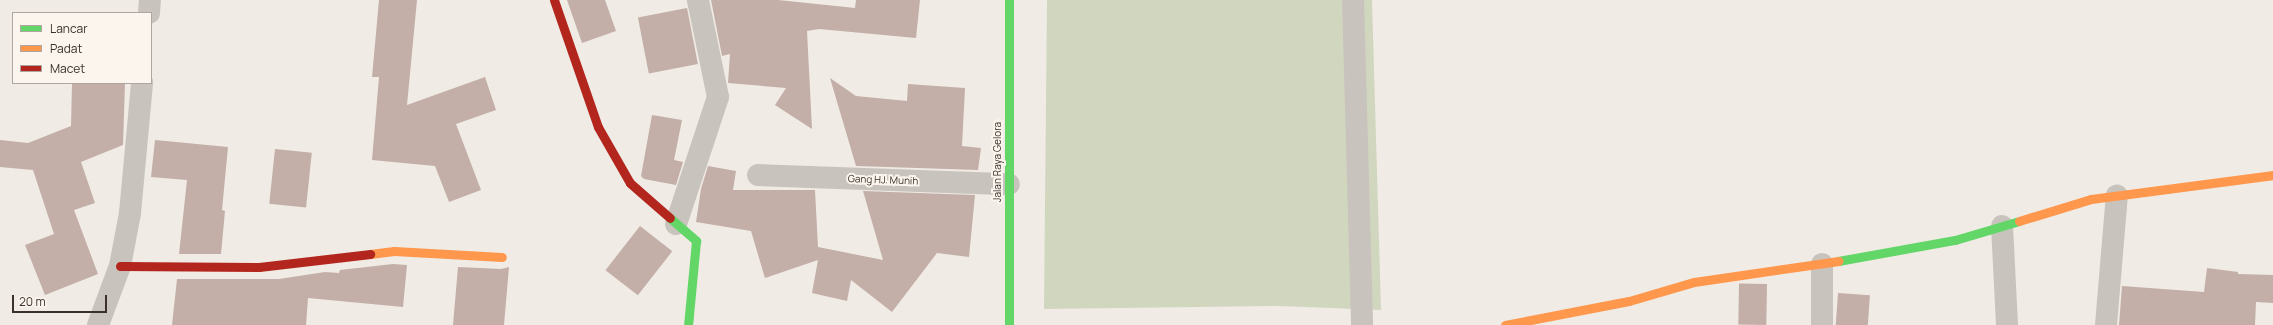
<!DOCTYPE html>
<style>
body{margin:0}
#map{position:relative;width:2273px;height:325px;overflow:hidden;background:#f0ebe5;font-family:Manrope,sans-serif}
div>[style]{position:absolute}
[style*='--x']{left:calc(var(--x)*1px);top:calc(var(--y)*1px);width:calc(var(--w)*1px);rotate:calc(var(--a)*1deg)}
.green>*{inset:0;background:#d1d6bf}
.building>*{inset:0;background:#c3afa7;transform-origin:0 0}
.street>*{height:22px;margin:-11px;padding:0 11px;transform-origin:11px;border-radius:11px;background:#c9c3be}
.fast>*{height:9px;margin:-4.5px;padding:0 4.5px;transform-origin:4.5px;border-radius:4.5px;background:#63d668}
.slow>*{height:9px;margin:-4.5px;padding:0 4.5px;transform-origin:4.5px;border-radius:4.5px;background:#ff974d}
.jam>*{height:9px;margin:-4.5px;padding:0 4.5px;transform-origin:4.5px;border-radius:4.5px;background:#b3261e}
span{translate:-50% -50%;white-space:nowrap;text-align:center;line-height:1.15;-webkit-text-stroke:4px #fbf5ee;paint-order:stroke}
.street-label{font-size:10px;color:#3b302b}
.legend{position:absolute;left:12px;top:12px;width:140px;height:72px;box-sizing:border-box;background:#fbf5ee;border:1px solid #aea6a0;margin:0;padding:5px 7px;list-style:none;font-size:12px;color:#3b302b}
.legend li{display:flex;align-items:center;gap:8px;height:20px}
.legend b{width:20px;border:1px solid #aea6a0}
.scale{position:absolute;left:12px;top:295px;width:95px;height:18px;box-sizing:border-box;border:2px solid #3b302b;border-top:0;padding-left:5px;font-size:12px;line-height:14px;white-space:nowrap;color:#3b302b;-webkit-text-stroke:3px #fbf5ee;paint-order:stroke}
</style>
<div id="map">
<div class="green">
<i style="clip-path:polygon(1047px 0,1372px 0,1381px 310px,1279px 306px,1044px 309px)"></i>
</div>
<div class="building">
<i style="clip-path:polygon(379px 0,417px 0,407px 105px,485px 77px,496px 110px,456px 124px,481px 190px,449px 202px,435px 166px,372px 160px,379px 77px,372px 77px)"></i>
<i style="clip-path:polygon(567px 0,605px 0,616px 31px,582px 43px)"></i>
<i style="clip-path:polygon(711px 0,778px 0,855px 8px,856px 0,920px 0,916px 38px,819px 29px,807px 31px,812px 129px,775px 105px,786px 88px,728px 83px,730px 54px,722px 56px)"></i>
<i style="left:687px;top:8px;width:57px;height:50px;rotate:79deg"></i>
<i style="clip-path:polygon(830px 78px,856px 96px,907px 101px,908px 84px,965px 88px,962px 146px,981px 148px,978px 170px,856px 166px)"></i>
<i style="clip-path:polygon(72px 83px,125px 83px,123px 145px,81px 162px,95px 203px,74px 210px,98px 274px,45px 295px,25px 245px,54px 234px,33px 170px,0 167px,0 140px,28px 143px,71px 126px)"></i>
<i style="clip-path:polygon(652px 115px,682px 120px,674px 160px,683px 162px,676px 185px,644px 179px,641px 176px)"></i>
<i style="clip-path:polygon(155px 140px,228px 147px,222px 210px,225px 211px,221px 254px,179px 254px,187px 180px,151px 177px)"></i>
<i style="left:275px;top:149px;width:37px;height:55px;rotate:6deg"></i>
<i style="clip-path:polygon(708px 166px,736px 171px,733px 190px,815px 190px,818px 247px,883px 260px,863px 191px,975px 195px,969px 257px,937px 253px,892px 312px,851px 280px,847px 301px,812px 293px,818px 260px,765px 278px,751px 231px,696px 222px,701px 189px)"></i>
<i style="left:640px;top:226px;width:41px;height:56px;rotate:38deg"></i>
<i style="clip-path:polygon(393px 264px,407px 265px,403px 307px,308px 298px,306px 325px,172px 325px,177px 279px,279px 279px,325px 272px,339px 273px,340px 270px)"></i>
<i style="clip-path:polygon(458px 267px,501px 269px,509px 267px,504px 325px,453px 325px)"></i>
<i style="clip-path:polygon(2207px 268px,2238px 272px,2238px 274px,2273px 275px,2273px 303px,2256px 302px,2255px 325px,2119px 325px,2122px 286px,2204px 292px)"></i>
<i style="left:1767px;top:284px;width:41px;height:28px;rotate:91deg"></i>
<i style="left:1838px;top:293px;width:32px;height:32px;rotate:4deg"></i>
</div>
<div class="street">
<i style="--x:1353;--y:0;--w:325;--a:88.4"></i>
<i style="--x:149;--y:13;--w:13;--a:-86"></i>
<i style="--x:758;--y:175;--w:251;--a:2.1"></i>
<i style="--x:676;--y:224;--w:134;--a:-71.7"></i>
<i style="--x:718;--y:97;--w:99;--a:-101.7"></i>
<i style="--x:2002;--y:226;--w:99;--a:87.1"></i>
<i style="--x:1822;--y:264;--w:61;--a:90"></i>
<i style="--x:98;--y:325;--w:63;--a:-69.6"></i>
<i style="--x:120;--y:266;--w:54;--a:-79.3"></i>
<i style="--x:130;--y:213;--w:131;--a:-84.7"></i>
<i style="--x:2106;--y:325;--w:130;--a:-85.2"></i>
</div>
<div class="fast">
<i style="--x:1009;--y:0;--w:325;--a:90"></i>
<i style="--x:670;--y:218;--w:35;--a:41"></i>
<i style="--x:696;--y:241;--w:84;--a:95.4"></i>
<i style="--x:1838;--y:261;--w:119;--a:-10.2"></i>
<i style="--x:1955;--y:240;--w:67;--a:-16.5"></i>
</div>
<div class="slow">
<i style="--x:2019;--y:221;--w:75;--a:-17"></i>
<i style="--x:2091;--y:199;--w:184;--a:-7.5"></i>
<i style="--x:370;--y:254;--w:24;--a:-7"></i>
<i style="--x:394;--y:251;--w:108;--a:3.2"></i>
<i style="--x:1505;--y:325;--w:126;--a:-11"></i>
<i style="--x:1629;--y:301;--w:68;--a:-16.3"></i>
<i style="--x:1694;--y:282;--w:146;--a:-8.3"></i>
</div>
<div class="jam">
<i style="--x:554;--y:0;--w:134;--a:70.9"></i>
<i style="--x:598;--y:127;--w:64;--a:60.3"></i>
<i style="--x:630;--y:183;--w:53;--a:41.2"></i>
<i style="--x:120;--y:266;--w:139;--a:0.4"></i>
<i style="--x:259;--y:267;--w:112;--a:-6.7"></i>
</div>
<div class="street-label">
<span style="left:998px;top:162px;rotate:-90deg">Jalan Raya Gelora</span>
<span style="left:883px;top:180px;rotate:2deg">Gang HJ. Munih</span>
</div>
<ul class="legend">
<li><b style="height:5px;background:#63d668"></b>Lancar</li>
<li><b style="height:5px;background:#ff974d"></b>Padat</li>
<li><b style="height:5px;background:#b3261e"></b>Macet</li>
</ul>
<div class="scale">20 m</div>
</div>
